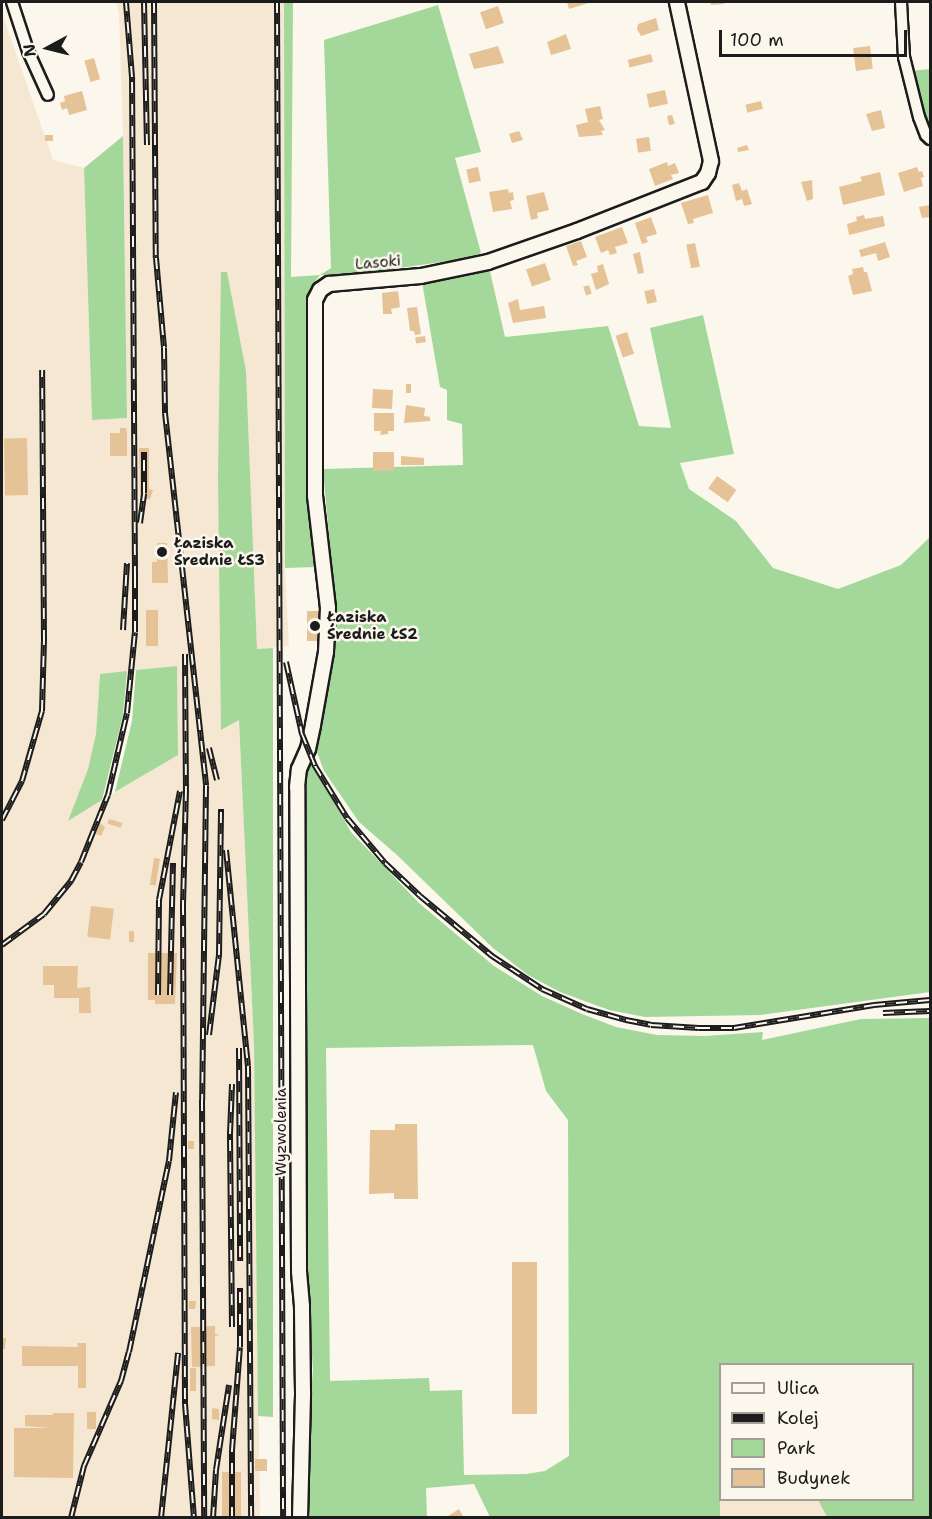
<!DOCTYPE html>
<meta charset="utf-8">
<style>
body{margin:0}
#map{position:relative;width:932px;height:1519px;overflow:hidden;background:#fbf7ec;font-family:"Shantell Sans",sans-serif}
div>[style]{position:absolute}
[style*='--x']{left:calc(var(--x)*1px);top:calc(var(--y)*1px);width:calc(var(--w)*1px);rotate:calc(var(--a)*1deg)}
.built>*{inset:0;background:#f5e7d2}
.green>*{inset:0;background:#a4d89b}
.building>*{inset:0;background:#e6c297;transform-origin:0 0}
.roads{filter:drop-shadow(2px 0 #1c1c1c) drop-shadow(-2px 0 #1c1c1c) drop-shadow(0 2px #1c1c1c) drop-shadow(0 -2px #1c1c1c)}
.minor>*{height:10px;margin:-5px;padding:0 5px;transform-origin:5px;border-radius:5px;background:#fbf7ec}
.tertiary>*{height:14px;margin:-7px;padding:0 7px;transform-origin:7px;border-radius:7px;background:#fbf7ec}
.rail>*{height:6px;margin-top:-3px;transform-origin:0;background:repeating-linear-gradient(90deg,#fbf7ec 0 11px,#1c1c1c 0 22px);box-sizing:border-box;border-block:2px solid #1c1c1c}
.dots>*{width:16px;height:16px;translate:-50% -50%;box-sizing:border-box;border:3px solid #fbf7ec;border-radius:50%}
span{translate:-50% -50%;white-space:nowrap;text-align:center;line-height:1.15;-webkit-text-stroke:5px #fbf7ec;paint-order:stroke}
.street-label{font-size:15px;color:#1c1c1c}
.poi-label{font-size:15px;color:#1c1c1c;font-weight:700}
.left{translate:0 -50%;text-align:left}
.frame{position:absolute;inset:0;border:3px solid #1c1c1c;pointer-events:none}
.legend{position:absolute;left:719px;top:1363px;width:195px;height:138px;box-sizing:border-box;background:#fbf7ec;border:2px solid #a29f99;margin:0;padding:8px 10px;list-style:none;font-size:18px;color:#1c1c1c}
.legend li{display:flex;align-items:center;gap:12px;height:30px}
.legend b{width:30px;border:2px solid #a29f99}
.north{position:absolute;left:18px;top:18px;width:60px;height:60px;-webkit-text-stroke:4px #fbf7ec;paint-order:stroke;rotate:263deg;font-size:16px;font-weight:700;line-height:24px;text-align:center;color:#1c1c1c}
.north::after{content:'';display:block;margin:auto;width:21px;height:27px;background:#1c1c1c;clip-path:polygon(50% 0,100% 100%,50% 72%,0 100%)}
.scale{position:absolute;left:719px;top:30px;width:188px;height:27px;box-sizing:border-box;border:3px solid #1c1c1c;border-top:0;padding-left:8px;font-size:18px;line-height:21px;white-space:nowrap;color:#1c1c1c;-webkit-text-stroke:4px #fbf7ec;paint-order:stroke}
</style>
<div id="map">
<div class="built">
<i style="clip-path:polygon(evenodd,116px 2px,284px 2px,285px 568px,289px 646px,257px 649px,246px 371px,221px 272px,222px 730px,239px 720px,254px 1045px,260px 1517px,2px 1517px,2px 13px,53px 160px,84px 168px,92px 420px,127px 418px,123px 136px,119px 14px,116px 2px,177px 666px,178px 755px,69px 820px,88px 769px,96px 734px,100px 674px,177px 666px)"></i>
<i style="clip-path:polygon(720px 1425px,720px 1500px,818px 1500px,827px 1517px,720px 1518px)"></i>
</div>
<div class="green">
<i style="clip-path:polygon(284px 2px,293px 2px,291px 277px,320px 275px,331px 268px,324px 40px,438px 5px,481px 152px,455px 158px,481px 253px,463px 259px,349px 275px,320px 275px,310px 288px,307px 303px,308px 500px,317px 567px,285px 568px)"></i>
<i style="clip-path:polygon(930px 69px,930px 128px,921px 119px,910px 71px)"></i>
<i style="clip-path:polygon(123px 136px,127px 418px,92px 420px,84px 168px)"></i>
<i style="clip-path:polygon(489px 267px,505px 337px,608px 326px,639px 426px,671px 428px,650px 328px,703px 315px,734px 454px,680px 463px,689px 489px,736px 521px,773px 568px,838px 589px,901px 565px,930px 537px,930px 992px,761px 1015px,645px 1017px,609px 1010px,560px 992px,528px 975px,493px 948px,397px 855px,359px 822px,324px 771px,315px 747px,336px 613px,323px 469px,463px 465px,462px 424px,447px 420px,447px 390px,440px 387px,422px 282px)"></i>
<i style="clip-path:polygon(221px 272px,227px 272px,246px 371px,257px 649px,273px 648px,273px 1417px,258px 1416px,254px 1045px,239px 720px,221px 730px,218px 476px)"></i>
<i style="clip-path:polygon(177px 666px,178px 755px,115px 792px,132px 721px,136px 670px)"></i>
<i style="clip-path:polygon(127px 671px,123px 715px,102px 800px,68px 821px,88px 769px,96px 734px,100px 674px)"></i>
<i style="clip-path:polygon(evenodd,310px 760px,351px 832px,419px 903px,494px 966px,542px 996px,582px 1014px,616px 1027px,657px 1035px,705px 1036px,763px 1032px,762px 1040px,861px 1019px,930px 1018px,930px 1517px,827px 1517px,818px 1500px,912px 1500px,912px 1364px,720px 1364px,720px 1517px,490px 1517px,474px 1484px,426px 1488px,427px 1517px,305px 1517px,305px 1463px,313px 1370px,304px 1238px,302px 821px,304px 771px,310px 760px,533px 1045px,546px 1091px,568px 1120px,569px 1456px,545px 1471px,526px 1474px,464px 1475px,462px 1390px,430px 1391px,429px 1378px,330px 1381px,326px 1048px,533px 1045px)"></i>
</div>
<div class="building">
<i style="clip-path:polygon(567px 2px,592px 2px,569px 9px)"></i>
<i style="clip-path:polygon(710px 2px,723px 2px,724px 4px,711px 5px)"></i>
<i style="left:498px;top:6px;width:18px;height:19px;rotate:71deg"></i>
<i style="clip-path:polygon(656px 18px,659px 30px,641px 36px,637px 29px,638px 24px)"></i>
<i style="clip-path:polygon(566px 34px,571px 49px,551px 55px,547px 42px)"></i>
<i style="clip-path:polygon(498px 46px,504px 63px,474px 69px,469px 54px)"></i>
<i style="left:870px;top:46px;width:23px;height:17px;rotate:83deg"></i>
<i style="left:651px;top:54px;width:8px;height:24px;rotate:76deg"></i>
<i style="left:94px;top:58px;width:22px;height:10px;rotate:74deg"></i>
<i style="left:665px;top:90px;width:14px;height:19px;rotate:78deg"></i>
<i style="clip-path:polygon(82px 91px,87px 110px,69px 115px,67px 108px,62px 110px,60px 103px,65px 101px,64px 96px)"></i>
<i style="left:761px;top:101px;width:8px;height:16px;rotate:76deg"></i>
<i style="clip-path:polygon(600px 106px,603px 119px,599px 120px,605px 130px,601px 131px,603px 135px,579px 137px,576px 125px,588px 122px,585px 109px)"></i>
<i style="clip-path:polygon(881px 110px,885px 128px,872px 131px,866px 114px)"></i>
<i style="clip-path:polygon(672px 115px,675px 124px,669px 125px,667px 116px)"></i>
<i style="clip-path:polygon(519px 131px,523px 140px,512px 143px,509px 134px)"></i>
<i style="left:45px;top:135px;width:8px;height:6px"></i>
<i style="left:649px;top:137px;width:14px;height:13px;rotate:82deg"></i>
<i style="clip-path:polygon(747px 145px,749px 150px,738px 152px,737px 148px)"></i>
<i style="clip-path:polygon(667px 162px,668px 166px,675px 163px,679px 173px,671px 175px,673px 179px,655px 186px,649px 169px)"></i>
<i style="left:478px;top:167px;width:14px;height:12px;rotate:78deg"></i>
<i style="clip-path:polygon(917px 167px,919px 172px,922px 171px,924px 177px,921px 178px,923px 186px,904px 192px,898px 173px)"></i>
<i style="clip-path:polygon(880px 172px,885px 195px,843px 205px,839px 187px,862px 181px,860px 177px)"></i>
<i style="clip-path:polygon(812px 180px,813px 199px,807px 201px,801px 182px)"></i>
<i style="clip-path:polygon(739px 183px,742px 191px,747px 189px,752px 204px,744px 206px,742px 199px,736px 201px,732px 185px)"></i>
<i style="clip-path:polygon(508px 189px,509px 193px,513px 192px,514px 200px,510px 201px,512px 209px,493px 212px,489px 192px)"></i>
<i style="clip-path:polygon(544px 192px,549px 210px,537px 213px,538px 218px,531px 220px,526px 196px)"></i>
<i style="clip-path:polygon(708px 195px,713px 213px,693px 219px,694px 223px,688px 224px,681px 203px)"></i>
<i style="clip-path:polygon(930px 205px,930px 217px,922px 218px,919px 207px)"></i>
<i style="clip-path:polygon(864px 215px,865px 219px,883px 216px,885px 226px,849px 235px,847px 224px,857px 221px,856px 217px)"></i>
<i style="clip-path:polygon(651px 217px,657px 234px,646px 237px,648px 242px,642px 244px,635px 223px)"></i>
<i style="clip-path:polygon(622px 227px,628px 243px,615px 247px,617px 253px,610px 255px,608px 250px,601px 253px,595px 237px)"></i>
<i style="clip-path:polygon(581px 241px,587px 257px,576px 261px,578px 265px,573px 266px,566px 246px)"></i>
<i style="clip-path:polygon(885px 242px,890px 257px,878px 261px,876px 253px,861px 257px,859px 250px)"></i>
<i style="left:695px;top:243px;width:24px;height:9px;rotate:78deg"></i>
<i style="clip-path:polygon(640px 252px,644px 273px,638px 274px,633px 254px)"></i>
<i style="left:545px;top:263px;width:18px;height:20px;rotate:71deg"></i>
<i style="clip-path:polygon(603px 264px,609px 284px,596px 290px,591px 274px,598px 272px,597px 266px)"></i>
<i style="clip-path:polygon(863px 267px,864px 272px,867px 272px,872px 291px,853px 295px,848px 276px,853px 274px,852px 269px)"></i>
<i style="left:589px;top:285px;width:9px;height:6px;rotate:72deg"></i>
<i style="left:654px;top:289px;width:13px;height:10px;rotate:77deg"></i>
<i style="clip-path:polygon(398px 291px,400px 307px,391px 309px,392px 314px,383px 314px,382px 293px)"></i>
<i style="clip-path:polygon(518px 299px,520px 310px,544px 306px,546px 318px,513px 323px,508px 303px)"></i>
<i style="clip-path:polygon(417px 307px,421px 334px,415px 335px,414px 331px,410px 331px,407px 308px)"></i>
<i style="left:627px;top:332px;width:23px;height:12px;rotate:72deg"></i>
<i style="left:425px;top:336px;width:6px;height:10px;rotate:81deg"></i>
<i style="left:406px;top:384px;width:5px;height:9px"></i>
<i style="left:373px;top:389px;width:20px;height:19px;rotate:3deg"></i>
<i style="clip-path:polygon(406px 405px,425px 408px,424px 416px,430px 417px,430px 421px,404px 423px)"></i>
<i style="clip-path:polygon(374px 413px,394px 413px,394px 431px,388px 431px,388px 434px,380px 435px,381px 431px,374px 431px)"></i>
<i style="clip-path:polygon(120px 428px,126px 428px,127px 433px,127px 456px,110px 456px,110px 433px,120px 433px)"></i>
<i style="left:27px;top:438px;width:57px;height:23px;rotate:89deg"></i>
<i style="clip-path:polygon(139px 448px,149px 448px,149px 489px,153px 490px,150px 499px,140px 500px)"></i>
<i style="left:373px;top:452px;width:21px;height:19px"></i>
<i style="clip-path:polygon(401px 456px,424px 458px,424px 465px,401px 465px)"></i>
<i style="left:717px;top:476px;width:24px;height:15px;rotate:36deg"></i>
<i style="clip-path:polygon(157px 543px,167px 543px,168px 583px,152px 583px,152px 562px,157px 562px)"></i>
<i style="left:146px;top:610px;width:12px;height:36px"></i>
<i style="left:322px;top:611px;width:30px;height:15px;rotate:90deg"></i>
<i style="left:109px;top:819px;width:14px;height:5px;rotate:17deg"></i>
<i style="clip-path:polygon(100px 823px,105px 827px,101px 836px,96px 834px)"></i>
<i style="left:154px;top:858px;width:6px;height:27px;rotate:9deg"></i>
<i style="left:91px;top:906px;width:23px;height:31px;rotate:7deg"></i>
<i style="left:129px;top:931px;width:5px;height:11px"></i>
<i style="clip-path:polygon(148px 953px,177px 953px,175px 1004px,155px 1004px,155px 1000px,148px 1000px)"></i>
<i style="clip-path:polygon(43px 966px,78px 966px,77px 988px,90px 987px,91px 1013px,79px 1013px,79px 998px,54px 998px,54px 985px,43px 985px)"></i>
<i style="clip-path:polygon(395px 1124px,417px 1124px,418px 1199px,394px 1199px,394px 1193px,369px 1194px,370px 1130px,395px 1130px)"></i>
<i style="left:188px;top:1141px;width:6px;height:8px"></i>
<i style="left:512px;top:1262px;width:25px;height:152px"></i>
<i style="clip-path:polygon(189px 1301px,196px 1301px,195px 1309px,189px 1309px)"></i>
<i style="clip-path:polygon(215px 1326px,215px 1334px,220px 1335px,215px 1336px,215px 1366px,192px 1367px,191px 1327px)"></i>
<i style="clip-path:polygon(2px 1338px,6px 1338px,5px 1349px,2px 1349px)"></i>
<i style="clip-path:polygon(77px 1343px,86px 1343px,86px 1388px,78px 1388px,78px 1366px,22px 1366px,22px 1346px,78px 1347px)"></i>
<i style="left:190px;top:1368px;width:6px;height:23px"></i>
<i style="clip-path:polygon(212px 1408px,219px 1409px,219px 1420px,212px 1419px)"></i>
<i style="left:87px;top:1412px;width:9px;height:17px"></i>
<i style="clip-path:polygon(53px 1413px,74px 1413px,73px 1478px,14px 1477px,14px 1428px,52px 1428px,25px 1426px,25px 1415px,53px 1415px)"></i>
<i style="left:255px;top:1459px;width:12px;height:12px"></i>
<i style="left:222px;top:1472px;width:19px;height:46px"></i>
<i style="clip-path:polygon(459px 1509px,464px 1518px,445px 1518px)"></i>
</div>
<div class="roads">
<div class="minor">
<i style="--x:12;--y:2;--w:52;--a:71.9"></i>
<i style="--x:28;--y:51;--w:48;--a:65.6"></i>
<i style="--x:901;--y:2;--w:55;--a:86.9"></i>
<i style="--x:904;--y:57;--w:62;--a:76"></i>
<i style="--x:919;--y:117;--w:19;--a:69"></i>
<i style="--x:926;--y:135;--w:6;--a:45"></i>
</div>
<div class="tertiary">
<i style="--x:300;--y:1518;--w:125;--a:-88.6"></i>
<i style="--x:303;--y:1393;--w:87;--a:-90.7"></i>
<i style="--x:302;--y:1306;--w:35;--a:-95"></i>
<i style="--x:299;--y:1271;--w:484;--a:-90.2"></i>
<i style="--x:297;--y:787;--w:18;--a:-84"></i>
<i style="--x:299;--y:769;--w:22;--a:-66"></i>
<i style="--x:308;--y:749;--w:25;--a:-78"></i>
<i style="--x:313;--y:725;--w:74;--a:-79.9"></i>
<i style="--x:326;--y:652;--w:44;--a:-87.4"></i>
<i style="--x:328;--y:608;--w:113;--a:-96.6"></i>
<i style="--x:315;--y:496;--w:196;--a:-90"></i>
<i style="--x:315;--y:300;--w:11;--a:-63"></i>
<i style="--x:320;--y:290;--w:11;--a:-34"></i>
<i style="--x:329;--y:284;--w:92;--a:-5"></i>
<i style="--x:421;--y:276;--w:68;--a:-11.8"></i>
<i style="--x:488;--y:262;--w:94;--a:-19.2"></i>
<i style="--x:577;--y:231;--w:134;--a:-21.4"></i>
<i style="--x:702;--y:182;--w:11;--a:-56"></i>
<i style="--x:708;--y:173;--w:12;--a:-76"></i>
<i style="--x:711;--y:161;--w:163;--a:-102.1"></i>
</div>
</div>
<div class="rail">
<i style="--x:144;--y:2;--w:143;--a:88.8"></i>
<i style="--x:154;--y:2;--w:256;--a:89.6"></i>
<i style="--x:156;--y:258;--w:90;--a:84.9"></i>
<i style="--x:164;--y:348;--w:65;--a:89.1"></i>
<i style="--x:165;--y:413;--w:375;--a:83.7"></i>
<i style="--x:206;--y:786;--w:314;--a:90.7"></i>
<i style="--x:202;--y:1100;--w:418;--a:89.7"></i>
<i style="--x:277;--y:2;--w:1516;--a:89.77"></i>
<i style="--x:140;--y:523;--w:30;--a:-82"></i>
<i style="--x:144;--y:493;--w:41;--a:-90"></i>
<i style="--x:123;--y:630;--w:67;--a:-86.6"></i>
<i style="--x:185;--y:654;--w:136;--a:89.6"></i>
<i style="--x:186;--y:790;--w:114;--a:91.5"></i>
<i style="--x:183;--y:904;--w:500;--a:89.77"></i>
<i style="--x:185;--y:1404;--w:114;--a:85.5"></i>
<i style="--x:286;--y:662;--w:74;--a:77.5"></i>
<i style="--x:302;--y:734;--w:35;--a:68"></i>
<i style="--x:315;--y:766;--w:61;--a:58.4"></i>
<i style="--x:347;--y:818;--w:59;--a:49.8"></i>
<i style="--x:385;--y:863;--w:48;--a:43.3"></i>
<i style="--x:420;--y:896;--w:94;--a:39.8"></i>
<i style="--x:492;--y:956;--w:60;--a:33.4"></i>
<i style="--x:542;--y:989;--w:49;--a:24"></i>
<i style="--x:587;--y:1009;--w:41;--a:15.8"></i>
<i style="--x:626;--y:1020;--w:25;--a:11"></i>
<i style="--x:651;--y:1025;--w:48;--a:3.6"></i>
<i style="--x:699;--y:1028;--w:35;--a:0"></i>
<i style="--x:734;--y:1028;--w:142;--a:-9.3"></i>
<i style="--x:874;--y:1005;--w:56;--a:-5.1"></i>
<i style="--x:209;--y:748;--w:33;--a:76"></i>
<i style="--x:2;--y:820;--w:44;--a:-62.9"></i>
<i style="--x:22;--y:781;--w:73;--a:-74.1"></i>
<i style="--x:42;--y:711;--w:70;--a:-88.4"></i>
<i style="--x:44;--y:641;--w:271;--a:-90.4"></i>
<i style="--x:226;--y:850;--w:217;--a:84.2"></i>
<i style="--x:248;--y:1066;--w:452;--a:89.6"></i>
<i style="--x:2;--y:945;--w:52;--a:-36.4"></i>
<i style="--x:44;--y:914;--w:43;--a:-50.7"></i>
<i style="--x:71;--y:881;--w:21;--a:-62"></i>
<i style="--x:81;--y:862;--w:72;--a:-68.1"></i>
<i style="--x:108;--y:795;--w:84;--a:-77"></i>
<i style="--x:127;--y:713;--w:81;--a:-84.4"></i>
<i style="--x:135;--y:632;--w:55;--a:-90"></i>
<i style="--x:135;--y:577;--w:500;--a:-90.34"></i>
<i style="--x:132;--y:77;--w:75;--a:-94.6"></i>
<i style="--x:158;--y:995;--w:95;--a:-89.4"></i>
<i style="--x:159;--y:900;--w:111;--a:-79.1"></i>
<i style="--x:170;--y:995;--w:132;--a:-88.7"></i>
<i style="--x:883;--y:1013;--w:47;--a:-2.4"></i>
<i style="--x:209;--y:1035;--w:81;--a:-82.9"></i>
<i style="--x:219;--y:955;--w:146;--a:-89.2"></i>
<i style="--x:239;--y:1048;--w:213;--a:89.7"></i>
<i style="--x:232;--y:1327;--w:193;--a:-90.6"></i>
<i style="--x:230;--y:1134;--w:50;--a:-87.7"></i>
<i style="--x:71;--y:1518;--w:54;--a:-76"></i>
<i style="--x:84;--y:1466;--w:93;--a:-66.5"></i>
<i style="--x:121;--y:1381;--w:30;--a:-75"></i>
<i style="--x:129;--y:1352;--w:195;--a:-78.2"></i>
<i style="--x:169;--y:1161;--w:69;--a:-84.2"></i>
<i style="--x:161;--y:1518;--w:166;--a:-84.1"></i>
<i style="--x:213;--y:1518;--w:48;--a:-86.4"></i>
<i style="--x:216;--y:1470;--w:86;--a:-81.3"></i>
<i style="--x:232;--y:1518;--w:68;--a:-90"></i>
<i style="--x:232;--y:1450;--w:103;--a:-85.6"></i>
<i style="--x:240;--y:1347;--w:59;--a:-90"></i>
</div>
<div class="dots">
<i style="left:162px;top:552px;background:#1c1c1c"></i>
<i style="left:315px;top:626px;background:#1c1c1c"></i>
</div>
<div class="street-label">
<span style="left:378px;top:263px;rotate:-5deg">Lasoki</span>
<span style="left:282px;top:1132px;rotate:-90deg">Wyzwolenia</span>
</div>
<div class="poi-label">
<span class="left" style="left:174px;top:552px">Łaziska<br>Średnie ŁS3</span>
<span class="left" style="left:327px;top:626px">Łaziska<br>Średnie ŁS2</span>
</div>
<div class="frame"></div>
<ul class="legend">
<li><b style="height:8px;background:#fbf7ec"></b>Ulica</li>
<li><b style="height:8px;background:#1c1c1c"></b>Kolej</li>
<li><b style="height:16px;background:#a4d89b"></b>Park</li>
<li><b style="height:16px;background:#e6c297"></b>Budynek</li>
</ul>
<div class="north">N</div>
<div class="scale">100 m</div>
</div>
